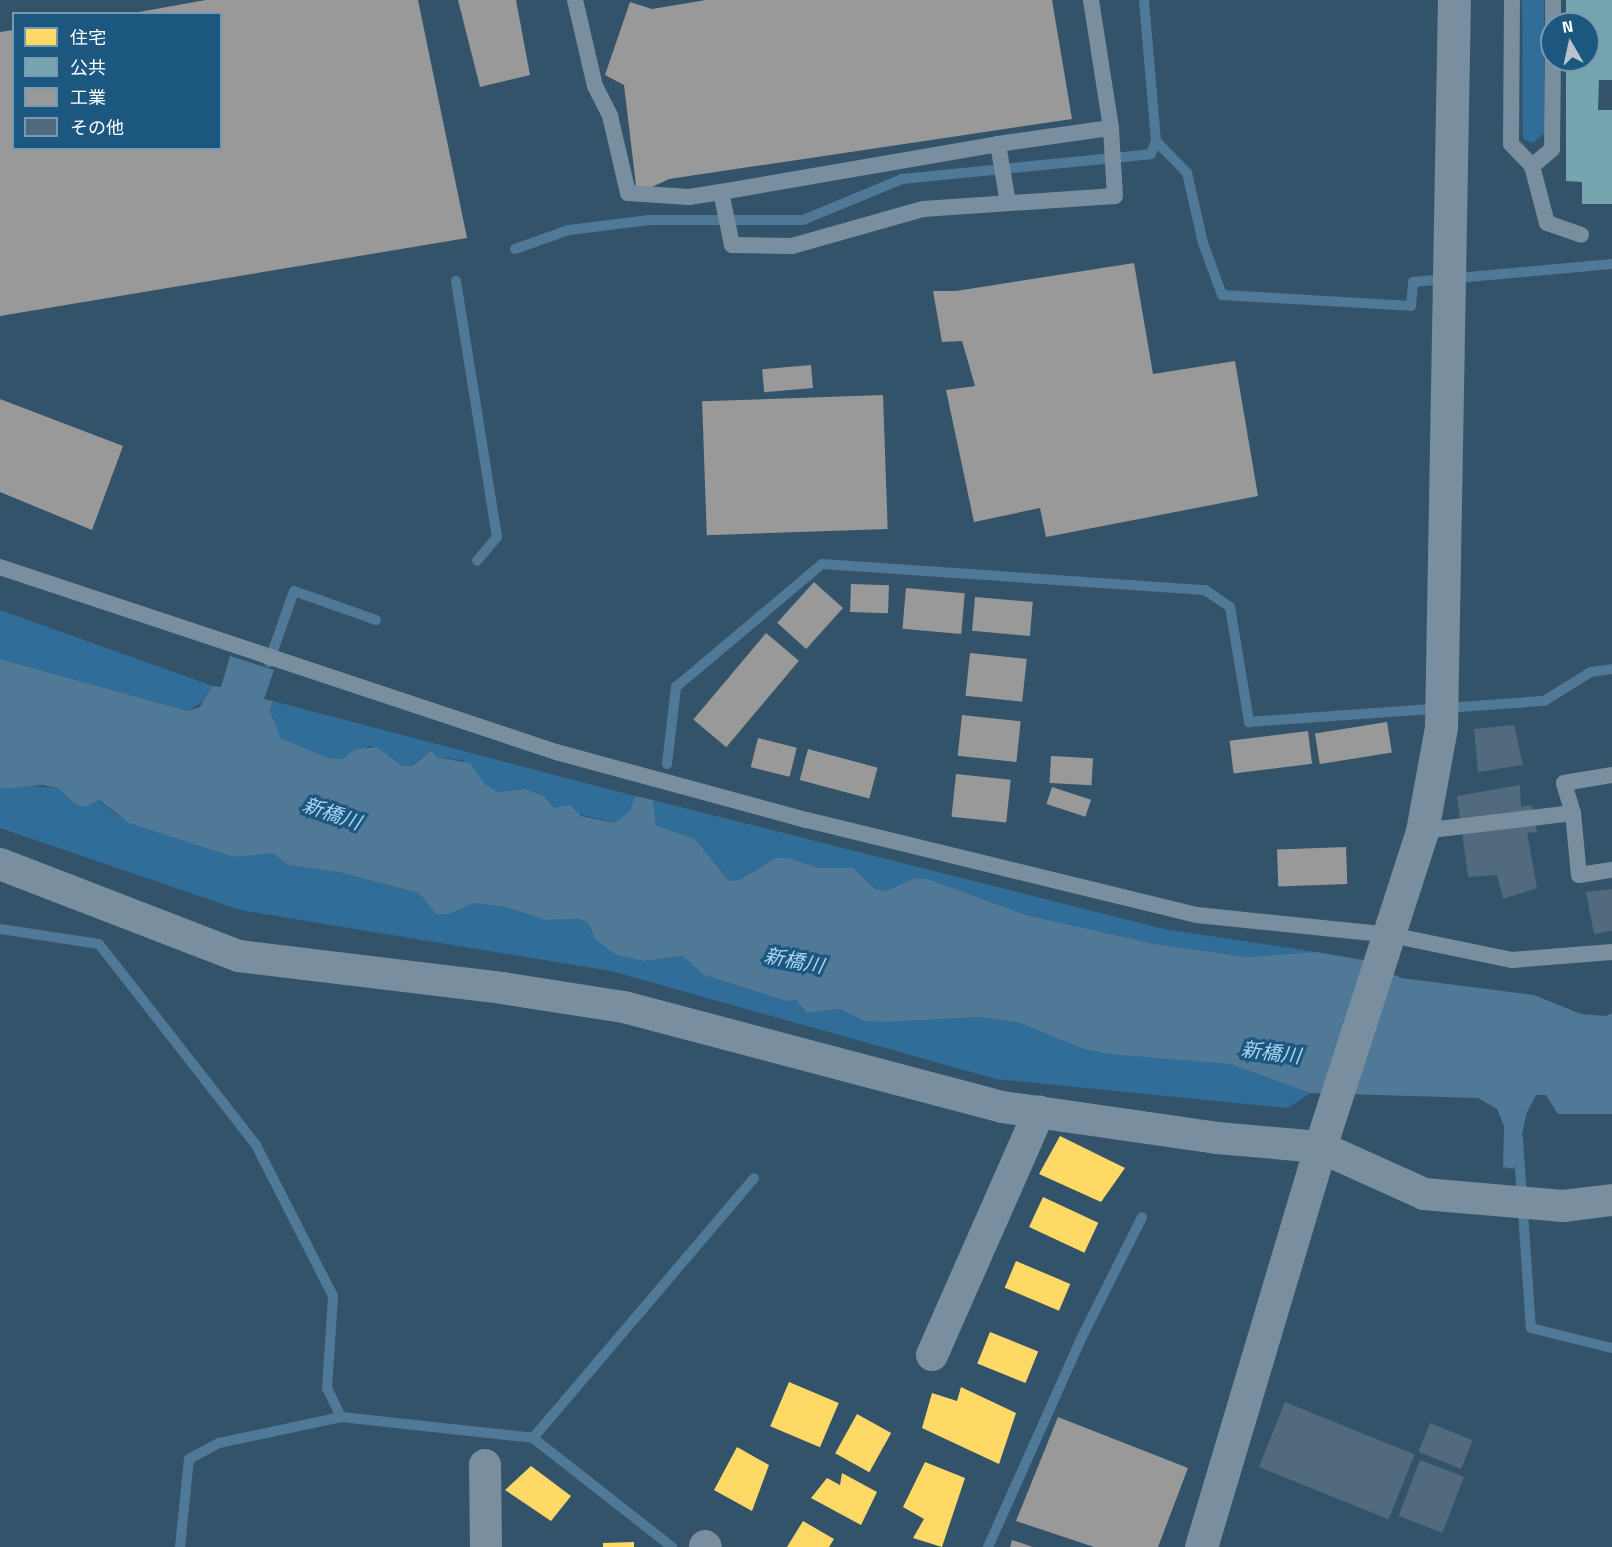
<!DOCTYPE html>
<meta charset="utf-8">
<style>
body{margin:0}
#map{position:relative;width:1612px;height:1547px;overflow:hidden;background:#33536a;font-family:"Titillium Web","Noto Sans JP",sans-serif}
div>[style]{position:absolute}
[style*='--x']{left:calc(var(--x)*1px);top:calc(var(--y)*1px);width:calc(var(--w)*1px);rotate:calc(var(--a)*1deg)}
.green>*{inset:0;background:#306d98}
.water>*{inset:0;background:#507997}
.homes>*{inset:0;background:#ffd966;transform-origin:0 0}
.public>*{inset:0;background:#76a5af}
.industry>*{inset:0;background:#999;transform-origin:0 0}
.stream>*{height:10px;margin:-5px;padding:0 5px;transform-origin:5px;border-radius:5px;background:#507997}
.building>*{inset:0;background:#516a7d;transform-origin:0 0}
.service>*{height:16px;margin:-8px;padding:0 8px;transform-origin:8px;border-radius:8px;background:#798fa0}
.minor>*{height:32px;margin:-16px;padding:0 16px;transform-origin:16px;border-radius:16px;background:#798fa0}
.tertiary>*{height:33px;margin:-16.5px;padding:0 16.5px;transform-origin:16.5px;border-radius:16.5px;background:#798fa0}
span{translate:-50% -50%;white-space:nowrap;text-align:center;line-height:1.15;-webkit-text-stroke:6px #1c5780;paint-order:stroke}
.water-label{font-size:20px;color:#abd5f1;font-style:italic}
.legend{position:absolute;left:12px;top:12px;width:210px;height:138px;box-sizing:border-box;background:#1c5780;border:2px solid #779ab3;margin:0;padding:8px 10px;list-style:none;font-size:18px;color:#fff}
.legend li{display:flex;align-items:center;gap:12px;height:30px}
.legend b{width:30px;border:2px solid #779ab3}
.north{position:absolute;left:1540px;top:12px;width:60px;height:60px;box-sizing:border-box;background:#1c5780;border:2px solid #779ab3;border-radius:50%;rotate:351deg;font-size:16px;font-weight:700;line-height:24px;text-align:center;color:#fff}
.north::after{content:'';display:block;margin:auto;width:21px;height:27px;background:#b8c3cb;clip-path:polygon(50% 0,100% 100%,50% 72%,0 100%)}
</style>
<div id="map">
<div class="green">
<i style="clip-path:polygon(1522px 0,1544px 0,1545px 133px,1533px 143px,1523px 139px)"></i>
<i style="clip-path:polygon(0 610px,213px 686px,209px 698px,188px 711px,0 659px)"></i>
<i style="clip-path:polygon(273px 701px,635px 796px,631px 811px,615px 823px,554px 808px,544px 796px,525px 789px,498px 792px,485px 784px,463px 760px,436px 757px,432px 750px,411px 766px,402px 766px,377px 747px,369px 746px,343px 759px,328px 758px,281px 738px,270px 711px)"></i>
<i style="clip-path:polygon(21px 785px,58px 788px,74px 803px,98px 800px,117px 815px,234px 857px,273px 852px,288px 865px,338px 872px,419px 893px,437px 914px,449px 914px,473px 903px,506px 907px,546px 920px,579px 919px,588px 923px,595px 939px,644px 961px,684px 956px,704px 975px,785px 1001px,796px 1000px,807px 1013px,840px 1009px,864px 1021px,887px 1022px,981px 1017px,1020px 1023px,1085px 1049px,1230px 1064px,1310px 1093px,1288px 1108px,996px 1079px,611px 971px,240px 910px,0 828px,0 789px)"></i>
<i style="clip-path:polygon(653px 800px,1164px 929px,1316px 952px,1247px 957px,1155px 944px,1026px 915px,928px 879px,915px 878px,886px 891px,875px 889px,853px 868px,818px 868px,789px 858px,776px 858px,739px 880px,729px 881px,695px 839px,656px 825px)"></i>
</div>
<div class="water">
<i style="clip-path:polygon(230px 656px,274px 670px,264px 699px,273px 701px,270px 711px,281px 738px,328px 758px,343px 759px,356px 749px,377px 747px,402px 766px,412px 766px,432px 750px,436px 757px,470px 763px,485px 784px,498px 792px,525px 789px,544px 796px,554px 808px,570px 805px,581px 816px,615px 823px,630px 811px,635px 796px,653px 800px,656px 825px,695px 839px,729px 881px,739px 880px,776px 858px,789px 858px,818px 868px,853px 868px,875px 889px,886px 891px,915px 878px,928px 879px,1026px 915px,1155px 944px,1247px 957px,1316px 952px,1363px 960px,1401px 978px,1534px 995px,1581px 1014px,1606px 1016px,1612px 1013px,1612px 1114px,1558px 1114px,1546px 1095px,1536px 1095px,1527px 1112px,1514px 1169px,1503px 1167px,1504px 1126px,1497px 1109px,1478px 1098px,1310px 1093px,1230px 1064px,1110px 1054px,1084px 1049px,1020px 1023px,981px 1017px,887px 1022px,864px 1021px,840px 1009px,807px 1013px,796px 1000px,786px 1001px,704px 975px,683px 956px,644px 961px,616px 955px,595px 939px,588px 923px,579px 919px,546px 920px,506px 907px,474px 903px,449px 914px,436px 914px,419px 893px,338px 872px,288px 865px,273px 853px,234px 857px,129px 823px,99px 800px,85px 807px,74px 803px,58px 788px,42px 785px,0 789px,0 659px,188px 711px,200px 707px,213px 686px,221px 687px)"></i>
</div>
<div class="homes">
<i style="clip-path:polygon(1060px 1136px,1125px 1168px,1101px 1202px,1039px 1174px)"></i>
<i style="left:1043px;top:1197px;width:61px;height:33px;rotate:25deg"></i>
<i style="left:1016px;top:1261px;width:59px;height:29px;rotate:23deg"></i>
<i style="left:990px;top:1332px;width:52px;height:34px;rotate:22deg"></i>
<i style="left:789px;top:1382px;width:54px;height:48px;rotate:23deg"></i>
<i style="clip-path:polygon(961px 1387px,1016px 1413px,999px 1464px,922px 1428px,932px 1393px,957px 1401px)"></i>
<i style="left:857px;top:1414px;width:39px;height:45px;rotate:29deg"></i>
<i style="clip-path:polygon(737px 1447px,769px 1465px,752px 1511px,714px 1490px)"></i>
<i style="clip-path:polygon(925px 1462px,965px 1478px,942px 1547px,913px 1538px,924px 1519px,903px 1507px)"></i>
<i style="clip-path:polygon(531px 1466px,571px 1496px,551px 1521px,505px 1490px)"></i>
<i style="clip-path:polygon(842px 1473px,877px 1492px,861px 1525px,811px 1498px,827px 1478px,840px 1485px)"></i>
<i style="clip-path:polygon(803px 1521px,834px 1539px,829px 1547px,787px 1547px)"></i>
<i style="clip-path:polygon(634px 1542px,634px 1547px,603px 1547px,603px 1543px)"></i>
</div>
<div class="public">
<i style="clip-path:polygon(1566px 0,1612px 0,1612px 80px,1599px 80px,1598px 110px,1612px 110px,1612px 204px,1582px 204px,1582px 182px,1566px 181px,1566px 60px,1588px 60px,1588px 24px,1566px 24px)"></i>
</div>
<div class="industry">
<i style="clip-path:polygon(206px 0,418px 0,467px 238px,0 316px,0 32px,14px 30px,14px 148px,220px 148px,220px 14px,128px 14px)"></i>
<i style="clip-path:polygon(458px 0,516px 0,530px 75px,480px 87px)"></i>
<i style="clip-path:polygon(706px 0,1052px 0,1072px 119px,669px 179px,637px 194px,624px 85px,605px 75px,630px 2px,652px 9px)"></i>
<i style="clip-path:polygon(1134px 263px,1153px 374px,1235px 361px,1258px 496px,1046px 537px,1040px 508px,974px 522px,946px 390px,975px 386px,962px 341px,942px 342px,933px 291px,956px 291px)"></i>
<i style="left:811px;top:365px;width:23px;height:49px;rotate:85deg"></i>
<i style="left:883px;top:395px;width:134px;height:181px;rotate:88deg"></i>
<i style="clip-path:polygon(0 399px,123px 446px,92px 530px,0 492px)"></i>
<i style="left:814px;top:582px;width:39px;height:55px;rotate:42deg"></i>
<i style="left:851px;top:584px;width:38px;height:28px;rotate:2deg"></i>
<i style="left:906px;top:588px;width:59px;height:41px;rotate:5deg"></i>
<i style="left:975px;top:597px;width:58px;height:34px;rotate:5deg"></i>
<i style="left:766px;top:633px;width:43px;height:113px;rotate:40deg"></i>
<i style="left:970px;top:653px;width:57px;height:43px;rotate:6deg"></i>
<i style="left:962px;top:715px;width:59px;height:41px;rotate:6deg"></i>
<i style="left:1387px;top:722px;width:31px;height:73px;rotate:81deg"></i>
<i style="left:1308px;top:731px;width:33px;height:79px;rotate:83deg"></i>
<i style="left:758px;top:738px;width:40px;height:30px;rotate:14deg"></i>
<i style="left:808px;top:749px;width:72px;height:32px;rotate:15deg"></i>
<i style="left:1051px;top:756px;width:42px;height:27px;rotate:3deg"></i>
<i style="left:956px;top:774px;width:55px;height:43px;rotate:6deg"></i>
<i style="left:1052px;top:787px;width:41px;height:18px;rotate:18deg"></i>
<i style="left:1346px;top:847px;width:37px;height:69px;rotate:88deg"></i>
<i style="clip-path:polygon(1058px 1417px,1188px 1468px,1158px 1547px,1094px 1547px,1016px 1521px)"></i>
<i style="clip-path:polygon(1012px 1540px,1033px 1547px,1010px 1547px)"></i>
</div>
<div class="stream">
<i style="--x:1156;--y:141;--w:45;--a:45.9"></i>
<i style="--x:1187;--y:173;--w:72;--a:77.1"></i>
<i style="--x:1203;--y:243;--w:55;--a:69.9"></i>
<i style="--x:1222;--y:295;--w:189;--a:3.3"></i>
<i style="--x:1411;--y:306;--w:24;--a:-85"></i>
<i style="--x:1413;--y:282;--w:200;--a:-5.2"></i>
<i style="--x:515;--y:249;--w:57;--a:-19.4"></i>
<i style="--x:569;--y:230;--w:81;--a:-7.1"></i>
<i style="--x:649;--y:220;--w:154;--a:0"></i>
<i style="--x:803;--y:220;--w:107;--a:-22.5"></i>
<i style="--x:902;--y:179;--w:250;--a:-5.7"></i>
<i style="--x:1151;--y:154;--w:14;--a:-69"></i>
<i style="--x:1156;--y:141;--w:142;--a:-94.9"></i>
<i style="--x:456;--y:281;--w:259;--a:80.9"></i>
<i style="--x:497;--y:537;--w:31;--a:130"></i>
<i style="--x:269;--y:662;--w:75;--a:-70.6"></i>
<i style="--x:294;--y:591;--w:87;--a:19.5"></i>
<i style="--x:667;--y:764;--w:78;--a:-83.3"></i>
<i style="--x:676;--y:687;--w:191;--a:-40.1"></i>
<i style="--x:822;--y:564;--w:384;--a:3.9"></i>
<i style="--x:1205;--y:590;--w:30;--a:34"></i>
<i style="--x:1230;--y:607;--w:117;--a:80.6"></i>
<i style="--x:1249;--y:722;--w:296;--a:-4.1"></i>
<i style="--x:1544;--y:701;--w:55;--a:-31.7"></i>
<i style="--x:1591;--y:672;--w:21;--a:-8"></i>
<i style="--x:0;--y:929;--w:100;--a:8.6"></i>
<i style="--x:99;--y:944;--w:255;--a:52"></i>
<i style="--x:256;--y:1145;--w:169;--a:63"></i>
<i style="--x:333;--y:1296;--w:92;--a:93.7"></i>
<i style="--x:327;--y:1388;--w:32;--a:64"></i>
<i style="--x:341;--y:1417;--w:193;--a:6.2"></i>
<i style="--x:533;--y:1438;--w:177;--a:38.1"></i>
<i style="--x:1518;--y:1139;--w:189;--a:86.1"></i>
<i style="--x:1531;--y:1328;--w:83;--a:13.9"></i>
<i style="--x:533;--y:1438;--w:341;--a:-49.6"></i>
<i style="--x:180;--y:1547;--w:88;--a:-84.2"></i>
<i style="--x:189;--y:1459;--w:34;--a:-28"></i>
<i style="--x:219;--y:1443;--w:125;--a:-12"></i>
<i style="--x:988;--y:1547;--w:230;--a:-65.9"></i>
<i style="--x:1082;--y:1337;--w:134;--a:-63.4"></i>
</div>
<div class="building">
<i style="clip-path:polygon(1514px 725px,1523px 765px,1478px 772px,1474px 729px)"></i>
<i style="clip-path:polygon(1520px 785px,1521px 807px,1532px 805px,1537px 832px,1527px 833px,1537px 888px,1503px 899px,1497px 875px,1468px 877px,1457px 796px)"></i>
<i style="clip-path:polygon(1612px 889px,1612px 931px,1594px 934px,1586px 892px)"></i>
<i style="left:1285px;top:1402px;width:140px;height:70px;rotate:22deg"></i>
<i style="left:1430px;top:1423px;width:46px;height:31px;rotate:22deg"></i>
<i style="left:1420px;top:1460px;width:47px;height:60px;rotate:21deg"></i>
</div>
<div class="service">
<i style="--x:575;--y:0;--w:88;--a:76.9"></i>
<i style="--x:595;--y:86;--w:34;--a:63"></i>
<i style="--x:610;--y:116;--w:79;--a:76.8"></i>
<i style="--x:628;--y:193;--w:61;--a:3.8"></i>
<i style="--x:689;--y:197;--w:32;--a:-9"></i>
<i style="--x:721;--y:192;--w:54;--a:78.3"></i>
<i style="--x:732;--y:245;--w:60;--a:1"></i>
<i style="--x:792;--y:246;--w:136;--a:-15.8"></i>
<i style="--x:923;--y:209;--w:192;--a:-3.9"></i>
<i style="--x:1115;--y:196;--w:68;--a:-93.4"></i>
<i style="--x:1111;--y:128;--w:130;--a:-98.9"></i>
<i style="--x:1512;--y:0;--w:144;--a:90.4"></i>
<i style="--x:1511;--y:144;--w:30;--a:46"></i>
<i style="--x:1532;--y:166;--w:26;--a:-40"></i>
<i style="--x:1552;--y:149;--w:89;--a:-89.4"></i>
<i style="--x:1553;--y:24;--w:24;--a:-90"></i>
<i style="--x:998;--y:144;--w:114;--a:-8.1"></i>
<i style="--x:1532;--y:166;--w:59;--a:75.3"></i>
<i style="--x:1547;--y:223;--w:36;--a:19"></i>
<i style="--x:721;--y:192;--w:281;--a:-9.8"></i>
<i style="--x:998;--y:144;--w:60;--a:80.4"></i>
<i style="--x:0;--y:567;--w:586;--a:18.4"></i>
<i style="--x:556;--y:752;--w:260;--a:15.2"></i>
<i style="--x:807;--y:820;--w:401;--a:13.7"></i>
<i style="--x:1197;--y:915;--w:195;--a:5.9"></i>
<i style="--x:1391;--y:935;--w:124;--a:11.7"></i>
<i style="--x:1512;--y:960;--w:100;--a:-4.6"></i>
<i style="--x:1573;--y:813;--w:62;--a:84.5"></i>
<i style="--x:1579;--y:875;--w:33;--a:-9"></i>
<i style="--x:1422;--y:831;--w:152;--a:-6.8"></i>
<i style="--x:1573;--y:813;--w:31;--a:-107"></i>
<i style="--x:1564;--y:783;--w:49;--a:-9.5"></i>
</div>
<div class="minor">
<i style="--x:0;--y:864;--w:256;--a:21.1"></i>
<i style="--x:239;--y:956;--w:265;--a:6.9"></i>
<i style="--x:502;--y:988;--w:123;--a:8.9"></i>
<i style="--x:624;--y:1007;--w:391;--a:14.8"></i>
<i style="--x:1002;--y:1107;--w:217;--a:8.2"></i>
<i style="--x:1217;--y:1138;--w:103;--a:5"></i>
<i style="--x:1320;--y:1147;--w:114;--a:24.3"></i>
<i style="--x:1424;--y:1194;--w:140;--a:4.9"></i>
<i style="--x:1563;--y:1206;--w:49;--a:-7"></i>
<i style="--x:932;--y:1355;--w:266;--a:-66.2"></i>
<i style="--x:485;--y:1465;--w:82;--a:89.3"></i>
<i style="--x:705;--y:1546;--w:1;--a:45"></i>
</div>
<div class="tertiary">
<i style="--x:1201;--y:1547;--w:417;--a:-73.4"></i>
<i style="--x:1320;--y:1147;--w:332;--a:-72.1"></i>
<i style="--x:1422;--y:831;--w:106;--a:-79.6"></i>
<i style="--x:1441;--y:727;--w:727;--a:-88.98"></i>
</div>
<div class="water-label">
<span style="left:332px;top:813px;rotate:19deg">新橋川</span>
<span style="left:794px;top:960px;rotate:11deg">新橋川</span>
<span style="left:1271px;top:1052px;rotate:7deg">新橋川</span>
</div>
<ul class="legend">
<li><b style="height:16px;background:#ffd966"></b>住宅</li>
<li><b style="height:16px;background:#76a5af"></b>公共</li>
<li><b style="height:16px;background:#999"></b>工業</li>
<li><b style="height:16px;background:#516a7d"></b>その他</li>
</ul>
<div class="north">N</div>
</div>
